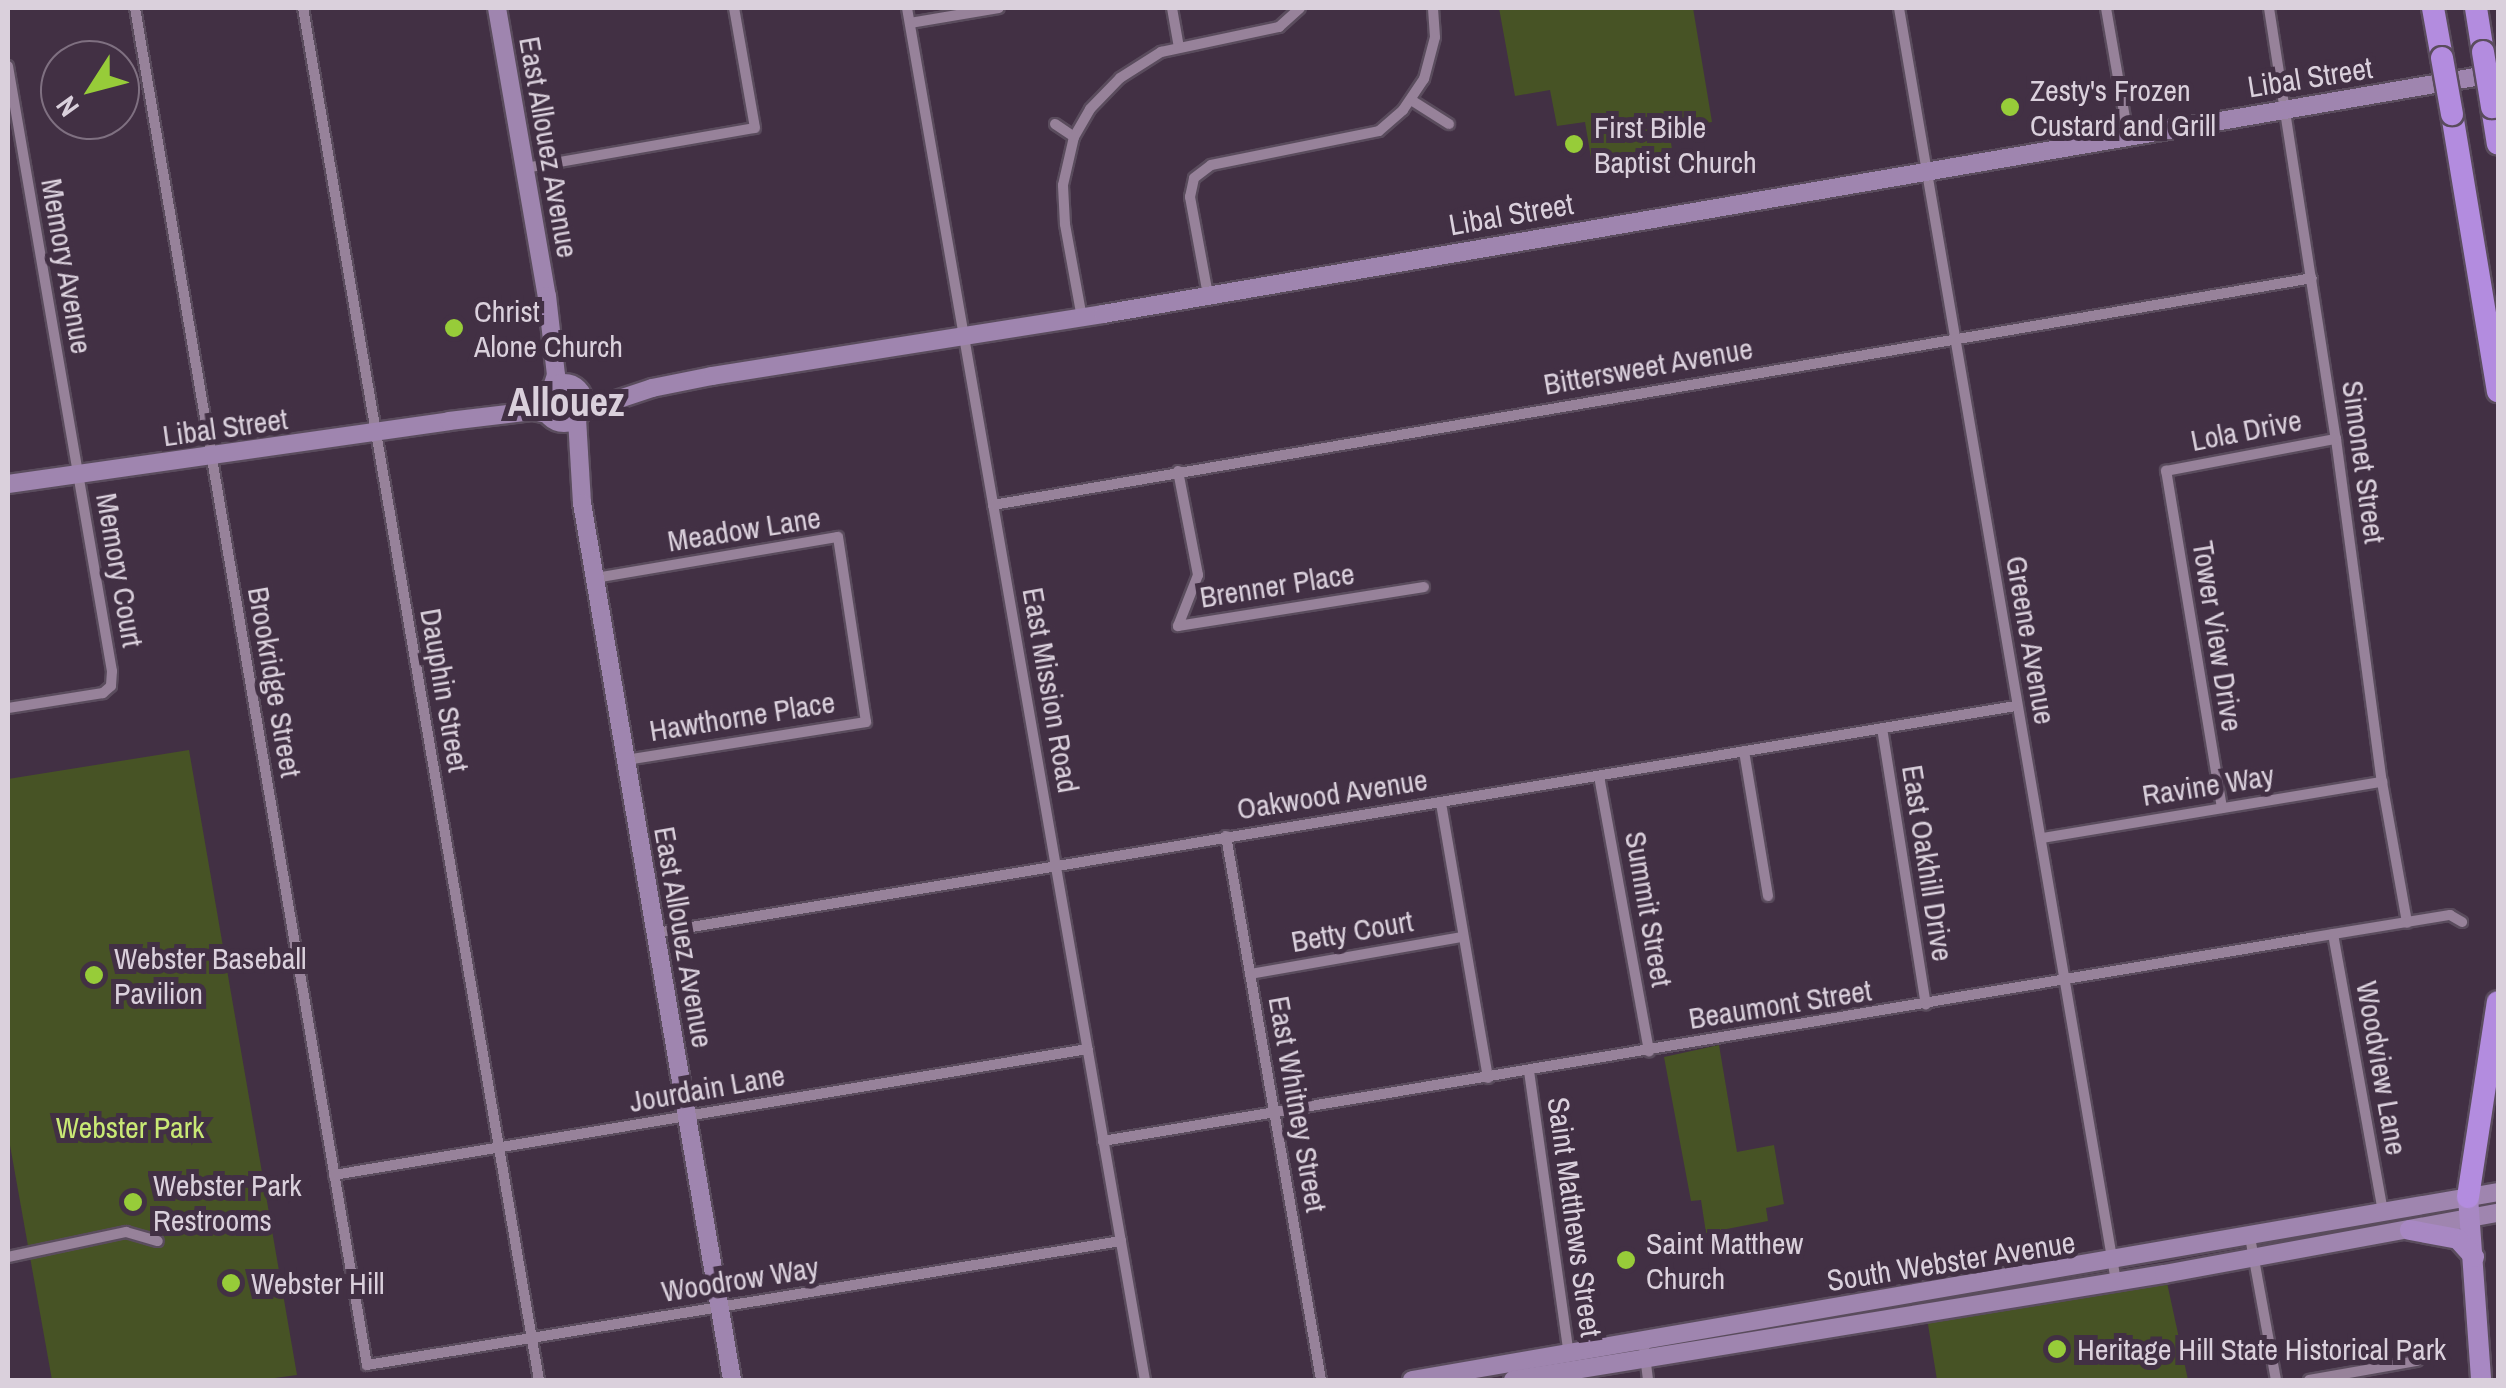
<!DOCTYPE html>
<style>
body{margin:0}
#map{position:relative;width:2506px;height:1388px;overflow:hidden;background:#423044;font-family:"Archivo Narrow",sans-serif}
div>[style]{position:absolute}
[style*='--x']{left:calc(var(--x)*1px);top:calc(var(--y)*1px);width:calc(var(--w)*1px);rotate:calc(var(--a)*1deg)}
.green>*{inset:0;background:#475325}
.roads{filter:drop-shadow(2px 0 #5a4c5d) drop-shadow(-2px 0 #5a4c5d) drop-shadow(0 2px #5a4c5d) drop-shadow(0 -2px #5a4c5d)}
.street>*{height:10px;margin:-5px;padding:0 5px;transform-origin:5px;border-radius:5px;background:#97829a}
.secondary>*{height:18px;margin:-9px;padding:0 9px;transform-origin:9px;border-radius:9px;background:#9f85af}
.secondary>.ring{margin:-9px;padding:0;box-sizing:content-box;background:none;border:18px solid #9f85af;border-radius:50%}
.primary>*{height:20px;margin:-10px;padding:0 10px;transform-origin:10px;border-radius:10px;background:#a888c3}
.highway>*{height:22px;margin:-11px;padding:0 11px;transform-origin:11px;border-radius:11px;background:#b38cdf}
.bridges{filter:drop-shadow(2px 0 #5a4c5d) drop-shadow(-2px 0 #5a4c5d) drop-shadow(0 2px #5a4c5d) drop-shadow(0 -2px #5a4c5d)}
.highway-bridge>*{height:22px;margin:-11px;padding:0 11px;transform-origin:11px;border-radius:11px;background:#b38cdf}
.dots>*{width:28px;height:28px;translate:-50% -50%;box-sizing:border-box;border:5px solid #423044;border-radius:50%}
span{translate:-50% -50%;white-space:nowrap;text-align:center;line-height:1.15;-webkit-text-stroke:10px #423044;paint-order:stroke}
.street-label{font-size:30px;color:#dad0dc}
.poi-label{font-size:30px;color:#dad0dc}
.left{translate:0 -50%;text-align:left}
.park-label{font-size:30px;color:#c9e975}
.district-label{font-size:40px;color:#dad0dc;font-weight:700}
.frame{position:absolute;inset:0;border:10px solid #dad0dc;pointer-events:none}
.north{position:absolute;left:40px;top:40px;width:100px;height:100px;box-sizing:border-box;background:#423044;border:2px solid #7f7081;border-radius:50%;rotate:234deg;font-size:28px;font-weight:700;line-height:40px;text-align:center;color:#dad0dc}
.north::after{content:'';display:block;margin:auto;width:35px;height:45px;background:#97cc39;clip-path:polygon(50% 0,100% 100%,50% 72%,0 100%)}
</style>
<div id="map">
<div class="green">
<i style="clip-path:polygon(1499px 8px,1693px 8px,1712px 122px,1669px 130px,1674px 162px,1594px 176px,1585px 122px,1557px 126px,1550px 90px,1515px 96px)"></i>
<i style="clip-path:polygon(189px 750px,297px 1375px,260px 1380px,52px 1380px,8px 1134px,8px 779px)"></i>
<i style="clip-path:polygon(1719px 1045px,1737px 1152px,1774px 1145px,1784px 1204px,1766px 1208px,1768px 1221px,1706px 1233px,1701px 1200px,1691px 1201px,1664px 1057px)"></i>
<i style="clip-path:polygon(2166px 1278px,2188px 1380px,1937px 1380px,1926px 1312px)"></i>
</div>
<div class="roads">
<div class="street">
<i style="--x:135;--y:8;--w:1377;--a:80.3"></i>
<i style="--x:367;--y:1365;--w:764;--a:-9.34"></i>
<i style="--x:303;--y:8;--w:1392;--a:80.24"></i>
<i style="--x:907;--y:8;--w:1392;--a:80.16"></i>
<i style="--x:1172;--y:8;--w:39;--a:80"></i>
<i style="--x:1899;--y:8;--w:1291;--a:80.33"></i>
<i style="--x:2106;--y:8;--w:129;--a:80.2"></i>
<i style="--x:2269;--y:8;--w:436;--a:81.2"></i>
<i style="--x:2336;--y:439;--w:346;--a:82.4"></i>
<i style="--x:2382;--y:782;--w:143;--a:79.9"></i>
<i style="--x:910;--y:23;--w:90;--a:-9.6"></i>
<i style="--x:8;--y:66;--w:614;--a:80.25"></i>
<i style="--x:112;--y:671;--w:15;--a:94"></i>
<i style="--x:111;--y:686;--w:11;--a:139"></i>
<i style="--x:103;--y:693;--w:96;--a:171"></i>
<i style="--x:1411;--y:100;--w:45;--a:32.3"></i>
<i style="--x:1055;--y:124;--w:23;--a:34"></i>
<i style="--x:525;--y:168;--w:233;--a:-9.9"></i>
<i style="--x:755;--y:128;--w:122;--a:-99.9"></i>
<i style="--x:1208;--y:295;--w:100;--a:-100.4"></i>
<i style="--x:1190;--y:197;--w:19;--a:-78"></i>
<i style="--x:1194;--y:178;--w:21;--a:-37"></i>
<i style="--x:1211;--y:165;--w:171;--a:-11.4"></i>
<i style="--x:1379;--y:131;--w:32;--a:-41"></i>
<i style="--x:1403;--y:110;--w:37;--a:-56"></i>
<i style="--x:1424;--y:79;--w:43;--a:-75.3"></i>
<i style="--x:1435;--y:37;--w:29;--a:-94"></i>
<i style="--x:1082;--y:318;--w:96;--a:-100.3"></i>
<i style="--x:1065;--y:224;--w:39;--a:-93"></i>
<i style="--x:1063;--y:185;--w:49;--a:-77.1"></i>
<i style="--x:1074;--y:137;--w:32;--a:-60"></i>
<i style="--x:1090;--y:109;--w:43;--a:-45.9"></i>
<i style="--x:1120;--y:78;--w:49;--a:-32.4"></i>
<i style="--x:1161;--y:52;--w:121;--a:-12"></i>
<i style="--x:1279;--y:27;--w:28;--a:-42"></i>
<i style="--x:1178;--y:471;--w:106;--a:79.1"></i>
<i style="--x:1198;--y:575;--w:55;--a:111.4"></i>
<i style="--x:1178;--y:626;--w:249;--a:-9"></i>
<i style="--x:993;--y:505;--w:1338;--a:-9.76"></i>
<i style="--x:595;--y:578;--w:246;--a:-9.6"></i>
<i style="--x:838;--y:537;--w:187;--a:81.4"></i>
<i style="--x:866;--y:722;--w:243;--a:171"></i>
<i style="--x:1882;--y:728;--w:280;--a:81"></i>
<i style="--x:1744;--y:751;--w:147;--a:80.6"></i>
<i style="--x:1599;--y:776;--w:280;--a:79.7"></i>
<i style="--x:1441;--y:803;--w:279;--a:80.3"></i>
<i style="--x:2222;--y:808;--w:342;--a:-99.4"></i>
<i style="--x:2166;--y:471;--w:173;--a:-10.7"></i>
<i style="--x:1226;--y:836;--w:552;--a:80.09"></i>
<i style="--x:2042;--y:838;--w:345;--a:-9.4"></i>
<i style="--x:656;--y:933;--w:1379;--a:-9.48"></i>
<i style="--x:2333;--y:934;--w:281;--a:79.8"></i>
<i style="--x:1250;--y:974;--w:215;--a:-9.9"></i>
<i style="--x:1529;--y:1071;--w:286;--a:82"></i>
<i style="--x:1103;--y:1141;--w:1223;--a:-9.55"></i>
<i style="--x:2309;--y:938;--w:143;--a:-9.3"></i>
<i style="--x:2450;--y:915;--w:14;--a:30"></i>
<i style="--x:334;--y:1175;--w:764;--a:-9.49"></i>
<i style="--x:2250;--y:1237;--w:145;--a:79.7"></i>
<i style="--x:8;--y:1257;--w:121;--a:-12"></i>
<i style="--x:126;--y:1232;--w:33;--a:16"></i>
<i style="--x:1643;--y:1339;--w:41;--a:83"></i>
<i style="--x:2309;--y:1380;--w:110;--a:-10"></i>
</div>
<div class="secondary">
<i style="--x:497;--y:8;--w:292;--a:80.2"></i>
<i style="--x:547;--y:296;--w:80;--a:83.5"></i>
<i style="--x:556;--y:375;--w:13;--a:108"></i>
<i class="ring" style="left:544px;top:383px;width:22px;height:22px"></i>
<i style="--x:583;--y:411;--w:73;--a:-18.4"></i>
<i style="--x:652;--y:388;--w:61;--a:-11.3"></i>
<i style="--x:712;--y:376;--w:396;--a:-9"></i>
<i style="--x:1103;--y:314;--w:1416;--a:-9.8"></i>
<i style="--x:577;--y:419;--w:84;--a:86.6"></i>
<i style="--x:582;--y:503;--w:890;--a:80.29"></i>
<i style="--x:8;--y:484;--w:445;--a:-8.1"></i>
<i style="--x:449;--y:421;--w:85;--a:-6.8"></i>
<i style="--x:533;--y:411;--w:14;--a:12"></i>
<i style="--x:1412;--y:1380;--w:1102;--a:-9.82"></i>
<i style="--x:1513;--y:1380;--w:660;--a:-9.25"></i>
<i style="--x:2164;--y:1274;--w:340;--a:-10.4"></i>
</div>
<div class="primary">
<i style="--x:2468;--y:1197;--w:183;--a:85.9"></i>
<i style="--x:2410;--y:1230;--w:49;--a:10.6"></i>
<i style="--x:2458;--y:1239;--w:24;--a:48"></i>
</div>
<div class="highway">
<i style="--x:2433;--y:8;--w:51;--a:79.8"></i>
<i style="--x:2476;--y:8;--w:45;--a:81"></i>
<i style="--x:2492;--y:107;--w:37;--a:81"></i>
<i style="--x:2452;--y:114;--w:281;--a:80.6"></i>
<i style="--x:2468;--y:1197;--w:197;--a:-81.3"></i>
</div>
</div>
<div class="bridges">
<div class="highway-bridge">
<i style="--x:2483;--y:52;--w:56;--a:80.7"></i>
<i style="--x:2442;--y:58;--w:57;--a:79.9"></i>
</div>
</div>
<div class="dots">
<i style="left:2010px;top:107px;background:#97cc39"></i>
<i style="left:1574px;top:144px;background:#97cc39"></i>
<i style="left:454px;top:328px;background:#97cc39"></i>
<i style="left:94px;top:975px;background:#97cc39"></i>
<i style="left:133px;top:1202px;background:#97cc39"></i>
<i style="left:1626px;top:1260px;background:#97cc39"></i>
<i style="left:231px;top:1283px;background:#97cc39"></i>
<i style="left:2057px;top:1349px;background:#97cc39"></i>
</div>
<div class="street-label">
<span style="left:2310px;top:77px;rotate:-9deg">Libal Street</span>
<span style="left:549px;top:147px;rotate:80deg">East Allouez Avenue</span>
<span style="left:1511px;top:214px;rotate:-10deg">Libal Street</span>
<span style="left:67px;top:266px;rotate:80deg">Memory Avenue</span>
<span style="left:1648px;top:366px;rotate:-10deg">Bittersweet Avenue</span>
<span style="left:225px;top:427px;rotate:-8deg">Libal Street</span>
<span style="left:2246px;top:430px;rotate:-11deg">Lola Drive</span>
<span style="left:2364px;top:462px;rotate:82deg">Simonet Street</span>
<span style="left:744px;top:529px;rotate:-9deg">Meadow Lane</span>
<span style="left:120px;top:570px;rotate:80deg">Memory Court</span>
<span style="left:1277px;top:585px;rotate:-9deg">Brenner Place</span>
<span style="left:2218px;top:636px;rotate:81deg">Tower View Drive</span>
<span style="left:2031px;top:640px;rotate:80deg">Greene Avenue</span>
<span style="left:275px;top:682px;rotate:80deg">Brookridge Street</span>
<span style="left:445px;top:690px;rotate:80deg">Dauphin Street</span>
<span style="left:1051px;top:690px;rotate:80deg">East Mission Road</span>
<span style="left:742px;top:716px;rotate:-9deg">Hawthorne Place</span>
<span style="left:2208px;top:785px;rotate:-9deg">Ravine Way</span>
<span style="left:1332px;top:794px;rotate:-9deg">Oakwood Avenue</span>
<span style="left:1928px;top:863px;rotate:81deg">East Oakhill Drive</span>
<span style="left:1649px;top:909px;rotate:80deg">Summit Street</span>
<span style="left:1352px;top:931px;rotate:-10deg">Betty Court</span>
<span style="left:684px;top:937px;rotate:80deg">East Allouez Avenue</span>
<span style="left:1780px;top:1004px;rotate:-9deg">Beaumont Street</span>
<span style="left:2382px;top:1068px;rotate:80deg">Woodview Lane</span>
<span style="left:707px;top:1088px;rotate:-10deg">Jourdain Lane</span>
<span style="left:1298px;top:1104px;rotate:80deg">East Whitney Street</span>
<span style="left:1575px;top:1217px;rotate:82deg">Saint Matthews Street</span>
<span style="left:1951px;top:1261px;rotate:-9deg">South Webster Avenue</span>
<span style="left:740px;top:1279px;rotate:-9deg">Woodrow Way</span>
</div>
<div class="poi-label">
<span class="left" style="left:2030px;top:107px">Zesty's Frozen<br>Custard and Grill</span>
<span class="left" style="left:1594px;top:144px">First Bible<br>Baptist Church</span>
<span class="left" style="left:474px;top:328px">Christ<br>Alone Church</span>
<span class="left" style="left:114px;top:975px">Webster Baseball<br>Pavilion</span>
<span class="left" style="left:153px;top:1202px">Webster Park<br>Restrooms</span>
<span class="left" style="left:1646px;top:1260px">Saint Matthew<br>Church</span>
<span class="left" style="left:251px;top:1283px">Webster Hill</span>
<span class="left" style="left:2077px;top:1349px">Heritage Hill State Historical Park</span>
</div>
<div class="park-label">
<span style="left:130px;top:1127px">Webster Park</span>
</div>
<div class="district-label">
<span style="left:566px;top:402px">Allouez</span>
</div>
<div class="frame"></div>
<div class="north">N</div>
</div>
